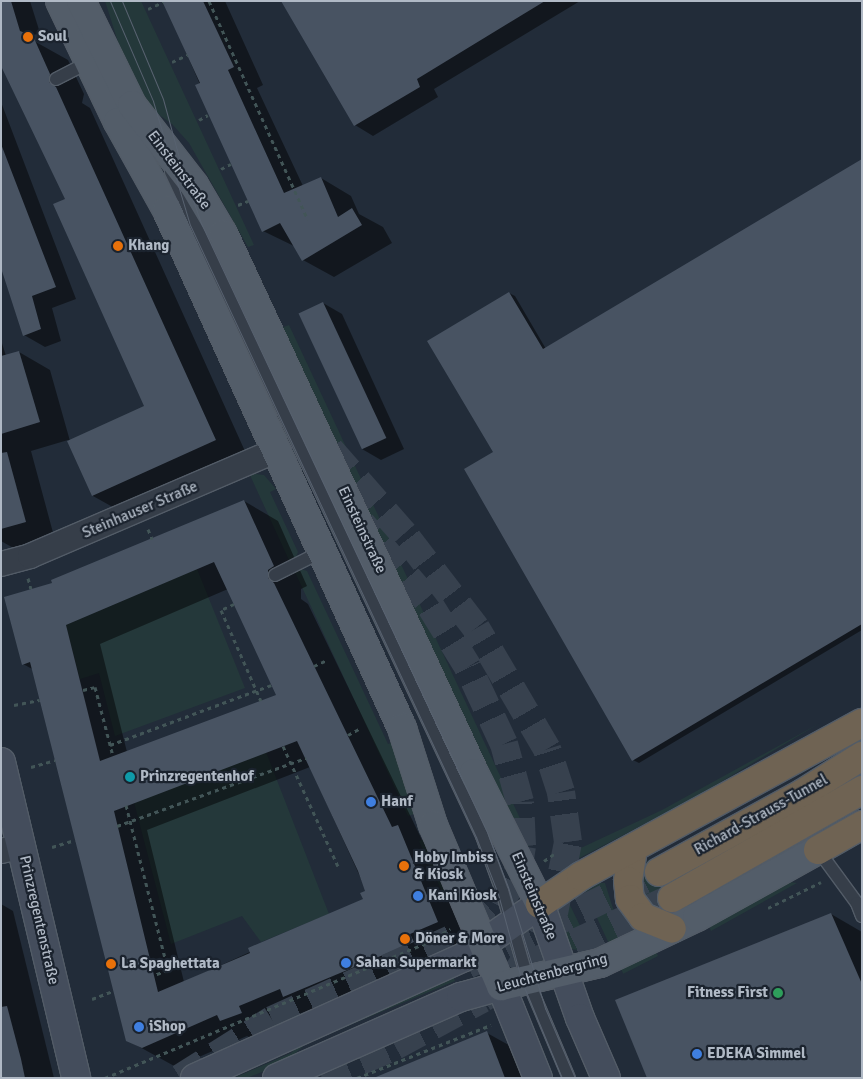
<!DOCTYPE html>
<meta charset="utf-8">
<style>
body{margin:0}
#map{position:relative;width:863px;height:1079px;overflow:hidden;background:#222c39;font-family:Signika,sans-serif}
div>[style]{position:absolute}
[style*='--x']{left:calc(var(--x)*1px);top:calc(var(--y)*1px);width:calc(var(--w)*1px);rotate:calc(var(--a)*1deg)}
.green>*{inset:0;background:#24383a;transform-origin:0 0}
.shadow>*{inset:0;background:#0007}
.building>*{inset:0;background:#485362;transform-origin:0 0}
.highway-tunnel>*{height:28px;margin-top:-14px;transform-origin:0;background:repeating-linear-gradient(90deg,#37414e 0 28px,transparent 0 42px)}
.path>*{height:3px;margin-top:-1.5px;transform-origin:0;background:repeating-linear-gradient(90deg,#425557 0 4px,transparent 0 8px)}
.roads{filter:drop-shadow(1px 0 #535c67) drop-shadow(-1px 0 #535c67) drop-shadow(0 1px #535c67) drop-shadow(0 -1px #535c67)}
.lane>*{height:12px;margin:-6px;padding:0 6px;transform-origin:6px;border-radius:6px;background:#363e49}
.street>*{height:24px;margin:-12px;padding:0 12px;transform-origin:12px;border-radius:12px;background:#363e49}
.secondary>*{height:28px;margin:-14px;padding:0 14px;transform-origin:14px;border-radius:14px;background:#444d5c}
.primary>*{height:28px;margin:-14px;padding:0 14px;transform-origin:14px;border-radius:14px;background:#535d69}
.highway>*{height:28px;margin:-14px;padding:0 14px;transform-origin:14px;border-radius:14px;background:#6f6353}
.tram>*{height:1px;margin:-0.5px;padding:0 0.5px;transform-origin:0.5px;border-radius:0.5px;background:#586270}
.dots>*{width:14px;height:14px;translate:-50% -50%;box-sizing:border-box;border:2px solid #1b232e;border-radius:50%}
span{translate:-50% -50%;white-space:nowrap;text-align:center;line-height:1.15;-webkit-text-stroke:4.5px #1b232e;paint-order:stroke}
.poi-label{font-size:15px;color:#b0b9c5;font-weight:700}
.left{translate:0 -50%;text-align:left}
.right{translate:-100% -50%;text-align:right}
.street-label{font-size:15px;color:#b0b9c5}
.frame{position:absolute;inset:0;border:2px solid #b0b9c5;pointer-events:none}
</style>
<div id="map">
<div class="green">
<i style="clip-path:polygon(105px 1px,141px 1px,254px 245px,248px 247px,189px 143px,172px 124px,151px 109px,125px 64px)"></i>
<i style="clip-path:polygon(289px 325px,532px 844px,526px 848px,281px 328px)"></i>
<i style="clip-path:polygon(249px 473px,264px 475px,276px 489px,270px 492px,298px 552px,296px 557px,289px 560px)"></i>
<i style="clip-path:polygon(197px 569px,245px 688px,115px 736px,99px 673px,80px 679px,66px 625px)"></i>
<i style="clip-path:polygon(301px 569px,307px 571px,388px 744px,393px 742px,417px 813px,408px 816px,295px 572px)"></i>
<i style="clip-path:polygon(820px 723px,694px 798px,572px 862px,568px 854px,662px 810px)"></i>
<i style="clip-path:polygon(266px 752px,329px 914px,261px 942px,242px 916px,171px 944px,134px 802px)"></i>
<i style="clip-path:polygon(423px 840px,428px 842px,452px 897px,446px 900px,419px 841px)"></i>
<i style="clip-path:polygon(650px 859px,678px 912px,672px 915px,645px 909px,638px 869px)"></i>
<i style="clip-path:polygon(782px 881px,797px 883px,711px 931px,707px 922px)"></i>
<i style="clip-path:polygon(600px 883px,605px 883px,616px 918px,631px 934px,610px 946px,585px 892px)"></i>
<i style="clip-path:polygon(568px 901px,586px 938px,590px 951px,569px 949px,556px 909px)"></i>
<i style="left:654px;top:948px;width:9px;height:39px;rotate:63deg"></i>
<i style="clip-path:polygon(453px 976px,455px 981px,307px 1043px,284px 1063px,247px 1078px,234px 1078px,291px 1053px,301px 1042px)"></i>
</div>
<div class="shadow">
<i style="clip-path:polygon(1px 1px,30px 1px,40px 33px,9px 43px)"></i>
<i style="clip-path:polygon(164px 1px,225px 1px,263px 85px,257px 88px,303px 186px,321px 178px,351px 196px,359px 214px,383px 227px,392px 243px,334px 277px,303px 260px,296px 247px,263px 231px)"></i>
<i style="clip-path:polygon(282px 1px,580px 1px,434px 89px,438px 97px,373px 136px,355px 125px)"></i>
<i style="clip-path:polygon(34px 41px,68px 60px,84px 94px,82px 103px,90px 108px,249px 460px,127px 515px,93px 496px,68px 440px,31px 451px,55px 540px,17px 550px,1px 541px,1px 340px,6px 356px,19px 352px,50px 370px,70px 441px,146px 407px,67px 200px)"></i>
<i style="clip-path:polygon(1px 102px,76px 299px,52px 308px,61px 341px,45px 347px,24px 335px,1px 257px)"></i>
<i style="clip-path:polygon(862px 161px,862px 630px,639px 763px,633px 760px,495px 452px,509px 293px,515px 296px,546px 349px)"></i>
<i style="clip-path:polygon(323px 303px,342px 314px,404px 449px,381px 460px,362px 449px)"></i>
<i style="clip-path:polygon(evenodd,244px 501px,278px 521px,307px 586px,301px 589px,301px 599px,308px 604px,422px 840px,432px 846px,472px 942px,318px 1015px,309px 1010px,272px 1025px,275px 1032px,255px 1040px,247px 1036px,176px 1067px,127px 1040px,34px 670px,23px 664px,54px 584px,244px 501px,228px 589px,278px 696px,127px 752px,100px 644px,228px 589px,244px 501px,310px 767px,367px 892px,364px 900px,184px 982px,147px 830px,310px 767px)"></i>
<i style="clip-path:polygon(1px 904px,13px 911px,54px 1078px,1px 1078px)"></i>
<i style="clip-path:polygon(831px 914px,862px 932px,862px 1078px)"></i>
<i style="clip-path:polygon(487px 1033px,521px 1052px,531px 1078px,378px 1078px)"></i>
</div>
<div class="building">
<i style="clip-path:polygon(1px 1px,11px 1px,20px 31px,33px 36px,50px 74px,49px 82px,56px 87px,216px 440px,92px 496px,67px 441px,144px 406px,53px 204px,65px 199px,1px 66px)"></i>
<i style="clip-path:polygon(162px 1px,203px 1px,234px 67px,228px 70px,284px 193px,321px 177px,338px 217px,352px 208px,362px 225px,302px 261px,280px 223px,262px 232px,195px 85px,200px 83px)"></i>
<i style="clip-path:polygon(281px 1px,545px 1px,417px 79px,420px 87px,354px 126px)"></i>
<i style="clip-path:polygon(1px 144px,56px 287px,32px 296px,41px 329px,23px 336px,1px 268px)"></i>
<i style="clip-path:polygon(862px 159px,862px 624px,632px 761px,464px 469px,493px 452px,427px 341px,509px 292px,543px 349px)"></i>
<i style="left:323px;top:302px;width:150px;height:27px;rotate:65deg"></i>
<i style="clip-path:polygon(19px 351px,40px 422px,1px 434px,1px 356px)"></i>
<i style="clip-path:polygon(7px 452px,26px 522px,1px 529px,1px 453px)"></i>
<i style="clip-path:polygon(evenodd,244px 500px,274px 566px,268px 570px,268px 578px,274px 583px,392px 827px,398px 825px,438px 922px,410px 934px,414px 942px,283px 997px,280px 989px,239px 1006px,242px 1013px,220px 1021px,217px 1015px,142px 1048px,126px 1041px,30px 662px,22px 665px,4px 597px,52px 583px,51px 580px,244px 500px,214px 562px,276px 695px,100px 761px,66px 625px,214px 562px,244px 500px,297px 741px,358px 871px,365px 891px,360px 893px,363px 899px,248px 948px,250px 953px,158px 992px,114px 811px,297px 741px)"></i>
<i style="clip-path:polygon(831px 913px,862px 984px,862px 1078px,647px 1078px,615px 1000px)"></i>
<i style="clip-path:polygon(7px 1006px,21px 1059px,25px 1078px,1px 1078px,1px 1007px)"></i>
<i style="clip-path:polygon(487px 1031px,505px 1078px,376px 1078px,376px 1077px)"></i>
</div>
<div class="highway-tunnel">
<i style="--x:258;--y:390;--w:59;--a:56.9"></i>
<i style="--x:290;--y:439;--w:33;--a:51"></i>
<i style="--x:536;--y:961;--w:150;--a:-24.9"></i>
<i style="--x:467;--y:965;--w:213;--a:-25.8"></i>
<i style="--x:180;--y:1078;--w:109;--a:-32.2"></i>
<i style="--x:272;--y:1020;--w:218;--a:-24.3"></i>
<i style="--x:471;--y:930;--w:37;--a:-41"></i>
<i style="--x:499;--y:906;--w:40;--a:-62"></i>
<i style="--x:518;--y:871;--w:25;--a:-81"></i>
<i style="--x:522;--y:846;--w:44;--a:-92.6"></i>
<i style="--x:520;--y:802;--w:60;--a:-105.4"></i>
<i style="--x:504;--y:744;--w:85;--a:-115.1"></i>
<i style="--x:468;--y:667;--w:80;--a:-121.7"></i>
<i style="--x:426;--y:599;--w:99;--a:-130.5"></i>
<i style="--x:322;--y:1078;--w:80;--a:-23.7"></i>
<i style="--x:395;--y:1046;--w:99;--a:-28.4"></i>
<i style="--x:482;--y:999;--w:44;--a:-37.6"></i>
<i style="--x:517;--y:972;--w:43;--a:-54.5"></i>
<i style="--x:542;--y:937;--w:27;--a:-63"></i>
<i style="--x:554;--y:913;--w:72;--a:-78.8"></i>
<i style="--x:568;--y:842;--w:50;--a:-98"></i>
<i style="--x:561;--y:792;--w:45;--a:-108"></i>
<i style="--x:547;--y:749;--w:140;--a:-120.4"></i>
<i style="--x:476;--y:628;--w:118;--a:-127.5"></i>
<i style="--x:404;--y:534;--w:121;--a:-131.3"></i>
</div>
<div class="path">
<i style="--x:209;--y:1;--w:240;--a:65.7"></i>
<i style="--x:148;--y:9;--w:17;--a:-25"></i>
<i style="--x:172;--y:62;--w:17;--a:-25"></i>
<i style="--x:199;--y:120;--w:10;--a:-29"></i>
<i style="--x:221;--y:169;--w:11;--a:-27"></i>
<i style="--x:238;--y:205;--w:11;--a:-22"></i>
<i style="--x:148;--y:529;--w:11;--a:68"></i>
<i style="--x:28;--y:578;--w:11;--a:75"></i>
<i style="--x:234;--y:604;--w:14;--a:155"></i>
<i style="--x:221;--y:610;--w:99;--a:66.3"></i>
<i style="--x:314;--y:666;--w:14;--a:-25"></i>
<i style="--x:83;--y:690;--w:12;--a:-14"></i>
<i style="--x:95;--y:687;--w:71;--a:75.4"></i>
<i style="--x:14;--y:705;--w:26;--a:-11"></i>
<i style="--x:348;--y:735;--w:13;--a:-29"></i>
<i style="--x:110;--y:745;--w:172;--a:-20.4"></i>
<i style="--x:283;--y:746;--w:132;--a:65.4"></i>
<i style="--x:31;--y:767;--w:25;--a:-16"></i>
<i style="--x:126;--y:805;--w:170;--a:75.7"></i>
<i style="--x:168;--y:970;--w:15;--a:160"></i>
<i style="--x:117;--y:826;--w:201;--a:-19.8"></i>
<i style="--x:52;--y:847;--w:24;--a:-17"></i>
<i style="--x:544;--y:861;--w:12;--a:-35"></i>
<i style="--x:768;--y:908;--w:59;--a:-26.1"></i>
<i style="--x:92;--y:999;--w:22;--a:-21"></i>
<i style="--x:105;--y:1078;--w:351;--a:-22.8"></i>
<i style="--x:429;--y:942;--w:25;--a:-32"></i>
<i style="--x:357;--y:1078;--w:144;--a:-21.6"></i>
</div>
<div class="roads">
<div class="lane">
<i style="--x:56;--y:79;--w:37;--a:-27"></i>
<i style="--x:171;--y:172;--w:733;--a:64.9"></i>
<i style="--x:482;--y:836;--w:59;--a:70"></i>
<i style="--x:502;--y:891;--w:94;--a:73.9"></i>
<i style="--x:528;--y:981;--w:105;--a:67.1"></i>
<i style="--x:275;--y:575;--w:51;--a:-26.6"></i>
<i style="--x:818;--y:850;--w:66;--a:53.7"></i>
<i style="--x:857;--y:903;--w:14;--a:69"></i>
</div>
<div class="street">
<i style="--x:1;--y:564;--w:30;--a:-15"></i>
<i style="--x:30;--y:556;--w:269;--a:-23.2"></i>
<i style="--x:1;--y:851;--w:22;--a:-13"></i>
</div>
<div class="secondary">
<i style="--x:1;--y:762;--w:325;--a:76.6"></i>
<i style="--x:195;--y:1078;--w:295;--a:-24.2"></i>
<i style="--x:464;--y:957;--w:93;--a:-34.9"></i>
<i style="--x:540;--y:904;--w:121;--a:70.7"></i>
<i style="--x:580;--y:1018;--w:65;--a:66.6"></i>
<i style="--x:277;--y:1078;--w:201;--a:-23.8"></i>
<i style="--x:461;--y:997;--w:41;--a:-15.4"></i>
<i style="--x:501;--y:986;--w:99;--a:68.1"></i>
</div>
<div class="primary">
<i style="--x:60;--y:1;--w:134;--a:64.4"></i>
<i style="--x:118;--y:122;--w:101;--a:60.9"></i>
<i style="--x:167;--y:210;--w:569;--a:65.6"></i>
<i style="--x:402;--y:728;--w:102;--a:72.3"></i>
<i style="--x:433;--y:825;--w:175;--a:67.1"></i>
<i style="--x:501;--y:986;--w:102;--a:-13.1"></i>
<i style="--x:600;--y:963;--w:107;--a:-25.4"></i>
<i style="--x:697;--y:917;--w:138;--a:-29"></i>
<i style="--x:81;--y:1;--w:116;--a:63.9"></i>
<i style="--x:132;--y:105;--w:101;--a:52.2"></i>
<i style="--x:194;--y:185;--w:57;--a:59.4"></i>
<i style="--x:223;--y:234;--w:595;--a:65.03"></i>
<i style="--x:474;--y:773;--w:147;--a:63.3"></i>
</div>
<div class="highway">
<i style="--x:633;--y:849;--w:32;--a:99"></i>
<i style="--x:628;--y:881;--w:18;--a:84"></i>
<i style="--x:630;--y:899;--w:22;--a:54"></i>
<i style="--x:643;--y:917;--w:31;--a:22"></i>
<i style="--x:818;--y:850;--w:51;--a:-29.6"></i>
<i style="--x:659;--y:872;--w:164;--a:-28.7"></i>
<i style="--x:803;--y:793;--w:70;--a:-32.1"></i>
<i style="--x:672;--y:898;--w:219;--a:-29.6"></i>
<i style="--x:540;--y:904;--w:50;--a:-34.3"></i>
<i style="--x:581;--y:876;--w:320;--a:-28.6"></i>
</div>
</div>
<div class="tram">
<i style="--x:110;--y:1;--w:109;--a:66.7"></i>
<i style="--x:153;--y:101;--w:129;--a:73.4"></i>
<i style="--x:190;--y:225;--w:676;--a:64.95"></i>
<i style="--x:476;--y:837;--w:61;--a:68.9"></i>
<i style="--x:498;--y:894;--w:91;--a:74.7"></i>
<i style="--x:522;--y:982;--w:104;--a:67.4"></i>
<i style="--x:122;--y:1;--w:106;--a:67.3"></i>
<i style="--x:163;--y:99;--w:76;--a:74.7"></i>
<i style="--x:183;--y:172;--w:54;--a:70.6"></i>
<i style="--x:201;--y:223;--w:673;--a:64.84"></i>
<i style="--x:487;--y:832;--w:59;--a:69.1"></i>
<i style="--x:508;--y:887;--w:127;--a:73"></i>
<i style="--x:545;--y:1008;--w:76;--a:66.8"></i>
</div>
<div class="dots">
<i style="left:28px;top:37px;background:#e8710a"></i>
<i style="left:118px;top:246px;background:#e8710a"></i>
<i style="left:130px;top:777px;background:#0f9aa8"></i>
<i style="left:371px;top:802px;background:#3f7fe0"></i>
<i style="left:404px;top:866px;background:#e8710a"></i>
<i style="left:418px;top:896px;background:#3f7fe0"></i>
<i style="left:405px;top:939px;background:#e8710a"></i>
<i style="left:346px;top:963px;background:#3f7fe0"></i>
<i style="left:111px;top:964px;background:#e8710a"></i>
<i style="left:778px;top:993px;background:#2e9e5b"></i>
<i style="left:139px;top:1027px;background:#3f7fe0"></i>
<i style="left:697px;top:1054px;background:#3f7fe0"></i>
</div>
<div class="poi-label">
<span class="left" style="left:38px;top:37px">Soul</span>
<span class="left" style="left:128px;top:246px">Khang</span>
<span class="left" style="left:140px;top:777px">Prinzregentenhof</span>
<span class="left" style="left:381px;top:802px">Hanf</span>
<span class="left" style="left:414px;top:866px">Hoby Imbiss<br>&amp; Kiosk</span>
<span class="left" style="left:428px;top:896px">Kani Kiosk</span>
<span class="left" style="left:415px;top:939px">Döner &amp; More</span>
<span class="left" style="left:356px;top:963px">Sahan Supermarkt</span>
<span class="left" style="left:121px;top:964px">La Spaghettata</span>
<span class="right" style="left:768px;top:993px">Fitness First</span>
<span class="left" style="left:149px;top:1027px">iShop</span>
<span class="left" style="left:707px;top:1054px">EDEKA Simmel</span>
</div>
<div class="street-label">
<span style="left:179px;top:170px;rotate:53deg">Einsteinstraße</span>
<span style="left:140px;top:510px;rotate:-23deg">Steinhauser Straße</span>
<span style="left:362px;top:530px;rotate:65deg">Einsteinstraße</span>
<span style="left:761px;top:815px;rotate:-29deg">Richard-Strauss-Tunnel</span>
<span style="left:534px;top:896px;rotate:67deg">Einsteinstraße</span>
<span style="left:39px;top:920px;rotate:77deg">Prinzregentenstraße</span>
<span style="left:552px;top:973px;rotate:-15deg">Leuchtenbergring</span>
</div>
<div class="frame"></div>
</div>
